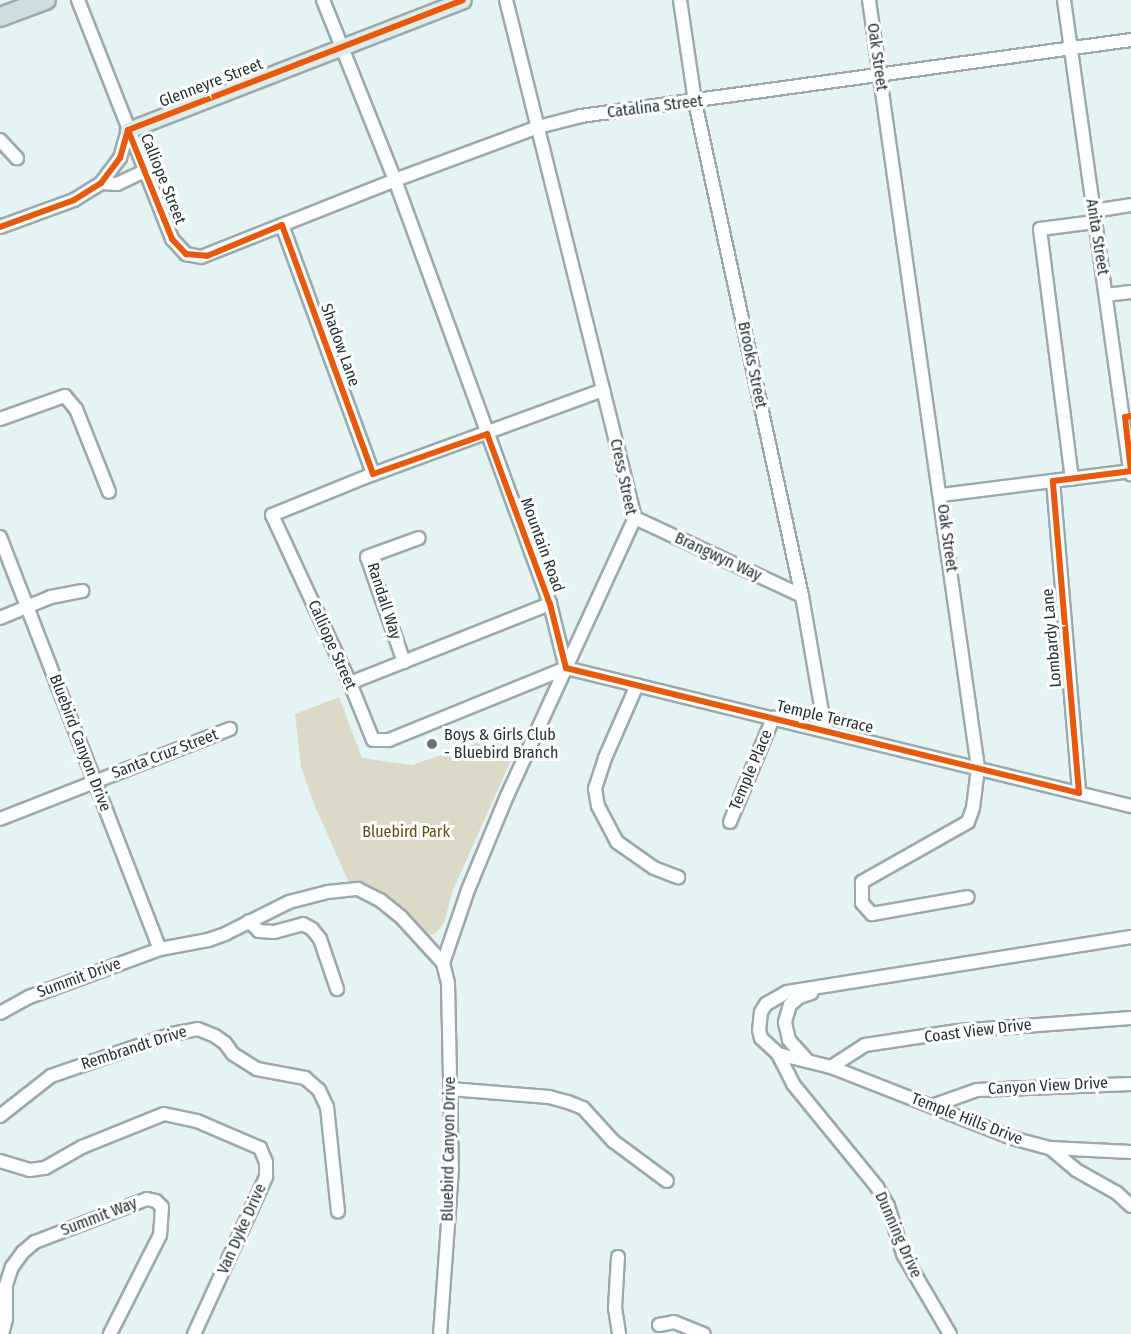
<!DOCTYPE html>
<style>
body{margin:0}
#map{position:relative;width:1131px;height:1334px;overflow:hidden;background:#e4f4f5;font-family:"Fira Sans Condensed",sans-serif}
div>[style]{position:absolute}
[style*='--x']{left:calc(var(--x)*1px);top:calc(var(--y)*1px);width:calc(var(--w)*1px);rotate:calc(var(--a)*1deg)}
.green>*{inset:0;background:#dcdac7}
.roads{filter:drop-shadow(2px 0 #9ba9aa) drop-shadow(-2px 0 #9ba9aa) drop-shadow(0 2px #9ba9aa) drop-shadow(0 -2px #9ba9aa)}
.minor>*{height:12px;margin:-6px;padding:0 6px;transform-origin:6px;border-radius:6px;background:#fbfdfe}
.major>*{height:15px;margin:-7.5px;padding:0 7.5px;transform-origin:7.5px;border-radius:7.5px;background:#dfecec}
.highway>*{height:18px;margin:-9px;padding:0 9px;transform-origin:9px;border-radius:9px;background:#cddfe1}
.cycleway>*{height:6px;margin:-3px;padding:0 3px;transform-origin:3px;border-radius:3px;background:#e8590c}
.dots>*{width:16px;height:16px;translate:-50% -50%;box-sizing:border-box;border:3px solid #fff;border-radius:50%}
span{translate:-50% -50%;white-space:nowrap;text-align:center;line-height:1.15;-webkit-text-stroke:6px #fff;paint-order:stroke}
.street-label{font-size:16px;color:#243334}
.poi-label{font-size:16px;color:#243334}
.left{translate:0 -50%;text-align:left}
.park-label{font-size:16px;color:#654a0a}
</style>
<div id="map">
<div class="green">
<i style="clip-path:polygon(339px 697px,362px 758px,412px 765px,477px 743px,511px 760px,453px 890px,444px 923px,434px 935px,423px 933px,398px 908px,376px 891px,349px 883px,314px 804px,301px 767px,295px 714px)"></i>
</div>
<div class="roads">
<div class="minor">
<i style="--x:78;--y:0;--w:257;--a:68.5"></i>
<i style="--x:172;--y:239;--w:21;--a:47"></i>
<i style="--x:186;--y:254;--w:15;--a:11"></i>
<i style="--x:201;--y:257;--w:209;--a:-21.6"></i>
<i style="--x:395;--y:180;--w:153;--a:-20.3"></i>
<i style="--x:538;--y:127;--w:44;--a:-14.3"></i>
<i style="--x:581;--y:116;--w:555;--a:-7.87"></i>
<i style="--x:323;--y:0;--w:194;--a:68.2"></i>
<i style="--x:395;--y:180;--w:451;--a:69.9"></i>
<i style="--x:550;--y:604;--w:66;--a:76"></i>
<i style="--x:680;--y:0;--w:103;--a:81.6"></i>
<i style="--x:695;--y:102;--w:505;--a:77.78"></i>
<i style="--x:802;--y:596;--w:135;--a:80.2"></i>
<i style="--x:869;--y:0;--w:776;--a:81.92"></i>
<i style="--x:978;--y:768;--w:40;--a:97.1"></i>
<i style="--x:973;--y:808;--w:15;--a:110"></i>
<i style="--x:968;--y:822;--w:122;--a:150.5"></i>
<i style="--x:862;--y:882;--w:21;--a:90"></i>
<i style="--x:862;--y:903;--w:15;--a:48"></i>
<i style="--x:872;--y:914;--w:97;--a:-10"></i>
<i style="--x:1064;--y:0;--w:479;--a:82"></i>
<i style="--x:0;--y:140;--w:25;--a:47"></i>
<i style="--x:101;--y:183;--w:16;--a:4"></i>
<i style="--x:117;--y:184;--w:31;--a:-25"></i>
<i style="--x:1093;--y:211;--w:38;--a:-9"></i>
<i style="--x:282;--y:225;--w:265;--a:69.9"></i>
<i style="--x:0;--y:227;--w:79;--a:-20"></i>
<i style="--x:74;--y:200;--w:32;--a:-32"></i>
<i style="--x:101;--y:183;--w:31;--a:-53"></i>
<i style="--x:120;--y:158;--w:29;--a:-74"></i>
<i style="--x:1106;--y:295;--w:25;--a:-7"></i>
<i style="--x:603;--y:390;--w:245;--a:159.9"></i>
<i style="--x:373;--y:474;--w:109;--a:157.9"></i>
<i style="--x:272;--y:515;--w:185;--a:65.1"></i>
<i style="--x:350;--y:683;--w:61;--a:68"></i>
<i style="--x:373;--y:740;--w:16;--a:0"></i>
<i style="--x:389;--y:740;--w:191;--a:-22.1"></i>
<i style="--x:566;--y:668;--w:582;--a:13.73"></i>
<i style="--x:0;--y:419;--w:69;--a:-19.5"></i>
<i style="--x:65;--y:396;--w:17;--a:50"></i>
<i style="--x:76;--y:409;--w:89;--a:68.3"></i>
<i style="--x:1072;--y:479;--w:252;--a:-97.3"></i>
<i style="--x:1040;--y:229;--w:55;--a:-7.3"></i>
<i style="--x:1053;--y:481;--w:313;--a:85.2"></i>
<i style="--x:941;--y:495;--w:192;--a:-7.2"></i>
<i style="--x:635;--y:518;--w:184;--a:25"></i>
<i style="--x:0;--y:537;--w:442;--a:68.8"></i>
<i style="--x:0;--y:618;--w:55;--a:-22.4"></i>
<i style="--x:51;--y:597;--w:32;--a:-11"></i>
<i style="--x:404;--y:662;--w:111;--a:-109.4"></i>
<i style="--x:367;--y:557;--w:55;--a:-20.1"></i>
<i style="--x:350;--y:683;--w:215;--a:-21.6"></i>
<i style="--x:637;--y:685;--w:80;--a:113.7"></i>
<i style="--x:605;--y:758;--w:33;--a:108"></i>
<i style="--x:595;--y:789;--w:17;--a:80"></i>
<i style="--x:598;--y:806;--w:41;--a:62.2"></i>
<i style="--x:617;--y:842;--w:45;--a:35.1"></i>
<i style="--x:654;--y:868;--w:26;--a:21"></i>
<i style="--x:0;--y:819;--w:247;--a:-21.4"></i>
<i style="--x:730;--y:822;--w:113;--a:-67.5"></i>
<i style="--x:249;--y:921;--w:14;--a:45"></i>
<i style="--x:259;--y:931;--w:15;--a:4"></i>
<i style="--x:274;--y:932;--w:30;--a:-15"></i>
<i style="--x:303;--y:924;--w:10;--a:29"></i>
<i style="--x:312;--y:929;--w:13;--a:51"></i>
<i style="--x:320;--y:939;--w:53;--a:71.2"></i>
<i style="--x:1131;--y:937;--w:348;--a:170.9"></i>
<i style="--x:787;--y:992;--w:24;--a:150"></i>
<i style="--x:766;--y:1004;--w:9;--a:122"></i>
<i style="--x:761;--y:1012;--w:18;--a:96"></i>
<i style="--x:759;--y:1030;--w:8;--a:76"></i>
<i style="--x:761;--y:1038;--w:23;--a:43"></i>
<i style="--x:778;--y:1054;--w:55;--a:13.8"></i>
<i style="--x:831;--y:1067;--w:194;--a:21.4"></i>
<i style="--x:1012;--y:1138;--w:39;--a:15"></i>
<i style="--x:1050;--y:1148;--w:81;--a:2.8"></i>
<i style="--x:443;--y:963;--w:77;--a:-71.1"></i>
<i style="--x:468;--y:890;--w:102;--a:-67.5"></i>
<i style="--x:507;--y:796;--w:306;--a:-65.3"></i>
<i style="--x:635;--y:518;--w:534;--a:-103.98"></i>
<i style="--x:0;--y:1013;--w:33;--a:-29"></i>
<i style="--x:29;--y:997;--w:140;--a:-20.1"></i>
<i style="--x:160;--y:949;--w:49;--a:-10.6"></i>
<i style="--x:208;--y:940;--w:18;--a:-19"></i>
<i style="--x:225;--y:934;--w:72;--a:-26.6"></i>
<i style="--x:289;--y:902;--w:40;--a:-14.4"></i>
<i style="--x:328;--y:892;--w:30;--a:-6"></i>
<i style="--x:358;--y:889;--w:25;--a:27"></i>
<i style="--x:380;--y:900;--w:27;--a:39"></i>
<i style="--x:401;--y:917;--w:62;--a:47.6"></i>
<i style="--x:443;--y:963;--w:21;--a:76"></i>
<i style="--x:448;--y:983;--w:185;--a:88.8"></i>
<i style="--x:452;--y:1168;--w:166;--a:94.1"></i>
<i style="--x:778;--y:1054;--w:34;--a:63"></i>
<i style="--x:793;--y:1084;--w:133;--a:50.8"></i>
<i style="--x:877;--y:1187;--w:22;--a:60"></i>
<i style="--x:888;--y:1206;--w:50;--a:72.6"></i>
<i style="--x:903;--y:1254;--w:93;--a:59.6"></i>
<i style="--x:807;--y:1060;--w:27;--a:-132"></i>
<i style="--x:789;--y:1040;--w:18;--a:-103"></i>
<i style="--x:785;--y:1022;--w:18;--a:-74"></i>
<i style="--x:790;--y:1005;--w:12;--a:-42"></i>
<i style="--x:799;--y:997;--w:13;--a:-18"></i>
<i style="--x:831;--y:1067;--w:40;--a:-32.9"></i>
<i style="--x:865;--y:1045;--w:94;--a:-8.6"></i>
<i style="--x:958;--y:1031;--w:173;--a:-4.3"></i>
<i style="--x:450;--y:1089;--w:99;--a:4.6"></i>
<i style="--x:549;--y:1097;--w:20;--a:15"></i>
<i style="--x:568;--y:1102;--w:16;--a:22"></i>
<i style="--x:583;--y:1108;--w:45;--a:47.7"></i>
<i style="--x:613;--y:1141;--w:67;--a:36.5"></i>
<i style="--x:932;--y:1106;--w:48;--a:-19.6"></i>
<i style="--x:977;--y:1090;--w:154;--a:-2.2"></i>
<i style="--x:0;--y:1116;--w:65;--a:-38.1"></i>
<i style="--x:51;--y:1076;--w:128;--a:-19.1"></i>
<i style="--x:172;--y:1034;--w:26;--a:-11"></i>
<i style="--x:198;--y:1029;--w:18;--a:22"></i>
<i style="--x:215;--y:1036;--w:12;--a:35"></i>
<i style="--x:225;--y:1043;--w:14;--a:54"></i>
<i style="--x:233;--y:1054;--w:28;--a:32"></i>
<i style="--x:257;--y:1069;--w:49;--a:10.6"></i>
<i style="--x:305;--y:1078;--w:18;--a:41"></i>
<i style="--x:319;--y:1090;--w:19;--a:65"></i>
<i style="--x:327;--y:1107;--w:105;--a:84"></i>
<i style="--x:1050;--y:1148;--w:34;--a:40"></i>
<i style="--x:1076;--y:1170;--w:47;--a:29.3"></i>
<i style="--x:1117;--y:1193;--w:19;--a:43"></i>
<i style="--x:0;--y:1161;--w:31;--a:17"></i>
<i style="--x:30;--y:1170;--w:15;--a:-8"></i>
<i style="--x:45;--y:1168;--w:43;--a:-29.6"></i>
<i style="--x:82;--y:1147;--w:88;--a:-21.9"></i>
<i style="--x:164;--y:1114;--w:34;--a:12"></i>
<i style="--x:197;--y:1121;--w:69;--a:23.2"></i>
<i style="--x:260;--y:1148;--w:15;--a:67"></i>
<i style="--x:266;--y:1162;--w:15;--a:90"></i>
<i style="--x:266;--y:1177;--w:173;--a:114.6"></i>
<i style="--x:618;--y:1257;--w:51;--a:93.4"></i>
<i style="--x:615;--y:1308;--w:26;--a:81"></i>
<i style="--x:659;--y:1325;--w:15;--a:-11"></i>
<i style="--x:674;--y:1322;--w:32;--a:22"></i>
<i style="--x:2;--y:1334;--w:16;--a:-75"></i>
<i style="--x:6;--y:1319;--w:34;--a:-90"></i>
<i style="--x:6;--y:1285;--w:19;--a:-72"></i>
<i style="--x:12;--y:1267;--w:19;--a:-54"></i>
<i style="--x:23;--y:1252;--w:16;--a:-40"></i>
<i style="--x:35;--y:1242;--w:120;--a:-21"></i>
<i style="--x:147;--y:1199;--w:9;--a:13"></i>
<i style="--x:156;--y:1201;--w:8;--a:45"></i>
<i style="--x:162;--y:1207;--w:28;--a:94"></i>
<i style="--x:160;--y:1235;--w:111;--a:116.8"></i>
</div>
<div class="major">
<i style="--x:128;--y:130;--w:359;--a:-21.2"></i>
</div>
<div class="highway">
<i style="--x:0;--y:17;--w:49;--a:-20.3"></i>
</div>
</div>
<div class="cycleway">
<i style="--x:128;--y:130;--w:118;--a:68"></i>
<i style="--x:172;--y:239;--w:21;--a:47"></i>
<i style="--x:186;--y:254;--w:21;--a:5"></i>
<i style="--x:207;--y:256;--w:81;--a:-22.5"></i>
<i style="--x:282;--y:225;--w:265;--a:69.9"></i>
<i style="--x:373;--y:474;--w:121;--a:-19.3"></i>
<i style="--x:487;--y:434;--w:181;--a:69.7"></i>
<i style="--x:550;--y:604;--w:66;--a:76"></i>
<i style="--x:566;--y:668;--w:528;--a:13.69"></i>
<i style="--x:1079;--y:793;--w:313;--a:-94.8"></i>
<i style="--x:1053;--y:481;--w:79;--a:-7.3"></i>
<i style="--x:1131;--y:471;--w:54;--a:-96.3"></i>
<i style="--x:1125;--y:417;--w:6;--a:-9"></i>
<i style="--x:128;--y:130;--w:359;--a:-21.2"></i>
<i style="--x:0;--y:227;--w:79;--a:-20"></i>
<i style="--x:74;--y:200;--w:32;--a:-32"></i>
<i style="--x:101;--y:183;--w:31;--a:-53"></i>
<i style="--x:120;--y:158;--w:29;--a:-74"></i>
</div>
<div class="dots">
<i style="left:432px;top:744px;background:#677778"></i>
</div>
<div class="street-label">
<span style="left:877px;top:57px;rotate:82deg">Oak Street</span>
<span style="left:211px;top:83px;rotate:-21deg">Glenneyre Street</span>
<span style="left:655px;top:107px;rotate:-7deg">Catalina Street</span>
<span style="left:163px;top:179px;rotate:68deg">Calliope Street</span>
<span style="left:1097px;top:237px;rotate:81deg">Anita Street</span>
<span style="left:340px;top:345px;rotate:70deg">Shadow Lane</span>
<span style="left:752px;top:365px;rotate:78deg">Brooks Street</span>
<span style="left:623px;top:477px;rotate:78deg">Cress Street</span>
<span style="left:947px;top:538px;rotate:82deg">Oak Street</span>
<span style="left:542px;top:545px;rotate:70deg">Mountain Road</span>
<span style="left:718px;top:557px;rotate:25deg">Brangwyn Way</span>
<span style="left:384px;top:601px;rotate:72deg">Randall Way</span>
<span style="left:1052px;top:638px;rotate:-95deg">Lombardy Lane</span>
<span style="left:332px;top:645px;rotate:66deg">Calliope Street</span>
<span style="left:825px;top:717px;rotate:13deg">Temple Terrace</span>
<span style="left:80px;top:743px;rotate:69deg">Bluebird Canyon Drive</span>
<span style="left:165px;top:754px;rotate:-21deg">Santa Cruz Street</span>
<span style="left:751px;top:770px;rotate:-67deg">Temple Place</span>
<span style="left:79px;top:978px;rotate:-20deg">Summit Drive</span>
<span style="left:978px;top:1031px;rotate:-7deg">Coast View Drive</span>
<span style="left:134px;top:1048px;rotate:-18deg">Rembrandt Drive</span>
<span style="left:1048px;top:1086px;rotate:-3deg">Canyon View Drive</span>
<span style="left:967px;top:1119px;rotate:21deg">Temple Hills Drive</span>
<span style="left:449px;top:1149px;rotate:-89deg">Bluebird Canyon Drive</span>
<span style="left:99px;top:1217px;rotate:-21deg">Summit Way</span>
<span style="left:242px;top:1229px;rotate:-66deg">Van Dyke Drive</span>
<span style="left:898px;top:1235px;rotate:66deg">Dunning Drive</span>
</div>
<div class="poi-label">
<span class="left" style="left:444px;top:744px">Boys &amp; Girls Club<br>- Bluebird Branch</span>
</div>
<div class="park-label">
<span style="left:406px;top:832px">Bluebird Park</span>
</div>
</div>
